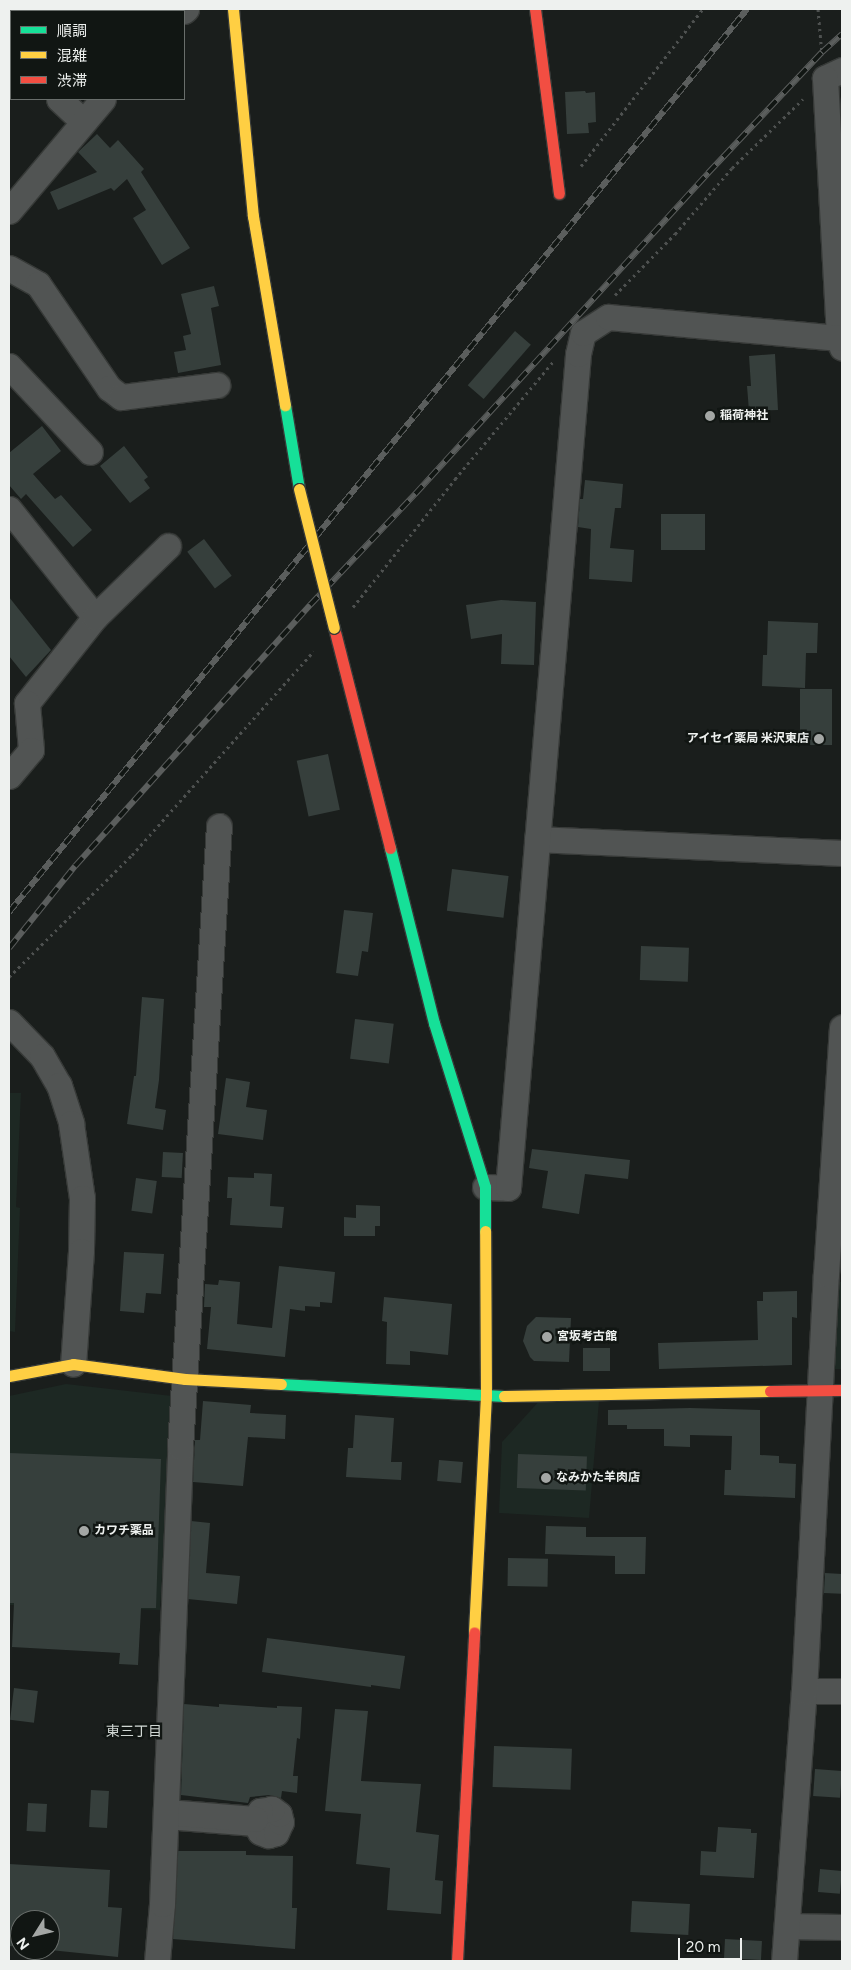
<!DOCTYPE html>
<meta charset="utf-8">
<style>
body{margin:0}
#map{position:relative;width:851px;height:1970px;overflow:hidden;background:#1a1e1c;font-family:Figtree,"Noto Sans JP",sans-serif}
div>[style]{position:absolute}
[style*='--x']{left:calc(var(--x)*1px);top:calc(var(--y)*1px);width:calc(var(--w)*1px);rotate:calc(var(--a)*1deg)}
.built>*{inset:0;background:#1d2823}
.building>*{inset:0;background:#363f3c;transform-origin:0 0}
.path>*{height:3px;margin-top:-1.5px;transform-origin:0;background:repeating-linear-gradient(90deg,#4e5150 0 2.5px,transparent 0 6.5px)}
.roads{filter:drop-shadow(1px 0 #373a38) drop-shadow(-1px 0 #373a38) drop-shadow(0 1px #373a38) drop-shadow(0 -1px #373a38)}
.street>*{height:25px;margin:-12.5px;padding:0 12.5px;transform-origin:12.5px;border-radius:12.5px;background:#515453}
.fast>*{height:11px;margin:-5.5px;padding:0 5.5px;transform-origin:5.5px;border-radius:5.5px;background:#16e098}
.slow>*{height:11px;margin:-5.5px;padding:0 5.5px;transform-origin:5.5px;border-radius:5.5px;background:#ffcf43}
.jam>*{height:11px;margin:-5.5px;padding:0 5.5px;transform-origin:5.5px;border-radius:5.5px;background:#f24e42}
.rail>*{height:5.5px;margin-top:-2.75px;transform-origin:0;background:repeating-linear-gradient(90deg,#111613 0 11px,#5b5e5d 0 22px);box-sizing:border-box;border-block:1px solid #5b5e5d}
.bridges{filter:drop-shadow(1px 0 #373a38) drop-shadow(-1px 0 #373a38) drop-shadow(0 1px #373a38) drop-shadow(0 -1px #373a38)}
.slow-bridge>*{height:11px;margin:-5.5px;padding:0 5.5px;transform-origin:5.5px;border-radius:5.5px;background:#ffcf43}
.dots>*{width:14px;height:14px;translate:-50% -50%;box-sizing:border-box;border:2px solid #111613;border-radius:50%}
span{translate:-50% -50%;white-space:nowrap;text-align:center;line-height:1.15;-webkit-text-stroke:5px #111613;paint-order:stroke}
.poi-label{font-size:12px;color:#eef1ef;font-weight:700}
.left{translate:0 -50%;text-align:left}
.right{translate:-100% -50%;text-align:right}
.neighbourhood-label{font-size:14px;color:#d0d7d3}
.frame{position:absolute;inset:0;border:10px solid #eef1ef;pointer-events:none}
.legend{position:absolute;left:10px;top:10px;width:175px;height:90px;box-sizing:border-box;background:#111613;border:1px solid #696e6b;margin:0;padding:6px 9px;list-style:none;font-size:15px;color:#eef1ef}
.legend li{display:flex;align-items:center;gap:10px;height:25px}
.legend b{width:25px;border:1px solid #696e6b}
.north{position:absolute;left:10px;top:1910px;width:50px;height:50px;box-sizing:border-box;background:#111613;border:1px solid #696e6b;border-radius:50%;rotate:234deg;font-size:14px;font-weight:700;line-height:20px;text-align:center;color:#eef1ef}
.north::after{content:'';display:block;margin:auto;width:18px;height:22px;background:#a4a7a5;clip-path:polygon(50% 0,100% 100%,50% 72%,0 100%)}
.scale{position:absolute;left:678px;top:1938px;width:64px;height:22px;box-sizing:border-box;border:2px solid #eef1ef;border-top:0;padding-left:6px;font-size:15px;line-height:18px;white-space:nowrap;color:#eef1ef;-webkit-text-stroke:4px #111613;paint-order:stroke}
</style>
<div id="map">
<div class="built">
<i style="clip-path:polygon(9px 1093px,21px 1093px,16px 1207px,20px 1208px,15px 1332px,9px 1331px)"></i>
<i style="clip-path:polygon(835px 1282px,842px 1282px,842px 1369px,832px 1369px)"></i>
<i style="clip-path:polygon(66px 1384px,172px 1396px,160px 1610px,9px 1605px,9px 1396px)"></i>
<i style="clip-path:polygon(541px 1399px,599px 1401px,589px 1518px,499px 1513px,502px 1442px)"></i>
</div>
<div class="building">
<i style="clip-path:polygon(585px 91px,586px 93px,595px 92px,596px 122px,588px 123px,589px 133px,567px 134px,565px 92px)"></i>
<i style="clip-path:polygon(97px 134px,110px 148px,118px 140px,144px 169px,141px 172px,190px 248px,162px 265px,133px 218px,146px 210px,127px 179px,114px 191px,111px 188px,58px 210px,50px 192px,97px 172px,78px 152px)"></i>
<i style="clip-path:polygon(214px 286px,219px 306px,211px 308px,221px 365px,178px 373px,174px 352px,186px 350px,183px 336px,191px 334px,181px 294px)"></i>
<i style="left:515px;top:331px;width:21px;height:72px;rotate:41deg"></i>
<i style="clip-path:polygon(775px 354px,778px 410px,749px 411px,747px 386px,751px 386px,749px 356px)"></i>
<i style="clip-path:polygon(42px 426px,61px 451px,33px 474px,55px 499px,61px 495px,92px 530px,73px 547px,26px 494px,21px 499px,9px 485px,9px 453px)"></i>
<i style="clip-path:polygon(124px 446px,148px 477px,144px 480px,150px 488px,130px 503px,100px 466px)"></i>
<i style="clip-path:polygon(585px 480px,623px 484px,621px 508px,615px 508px,610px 548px,634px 550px,632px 582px,589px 579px,591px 529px,578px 527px,580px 499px,583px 499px)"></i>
<i style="left:661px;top:514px;width:44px;height:36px"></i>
<i style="left:204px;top:539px;width:46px;height:21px;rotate:53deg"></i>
<i style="clip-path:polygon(9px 597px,51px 650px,26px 677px,9px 656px)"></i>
<i style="clip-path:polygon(501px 600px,536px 602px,534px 665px,501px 664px,502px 634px,471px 639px,466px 605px)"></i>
<i style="clip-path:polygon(768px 621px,818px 623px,817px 653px,806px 653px,805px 688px,762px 686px,763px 655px,767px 655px)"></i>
<i style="left:800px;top:689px;width:32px;height:56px"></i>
<i style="left:328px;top:754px;width:57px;height:32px;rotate:78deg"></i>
<i style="left:452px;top:869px;width:57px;height:42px;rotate:7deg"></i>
<i style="clip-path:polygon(344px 910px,373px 913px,368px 952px,362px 951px,358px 976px,336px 973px)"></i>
<i style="left:641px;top:946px;width:48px;height:34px;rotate:2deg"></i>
<i style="clip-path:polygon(142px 997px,164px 999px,159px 1080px,155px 1108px,166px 1110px,163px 1130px,127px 1124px,134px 1076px,136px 1076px)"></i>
<i style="left:355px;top:1019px;width:39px;height:40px;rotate:7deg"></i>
<i style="clip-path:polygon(226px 1078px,250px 1082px,246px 1107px,267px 1110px,263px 1140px,218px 1134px)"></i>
<i style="clip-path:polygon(532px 1149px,630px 1160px,628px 1179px,585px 1174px,579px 1214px,542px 1208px,548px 1171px,529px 1168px)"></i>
<i style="left:163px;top:1152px;width:20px;height:25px;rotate:3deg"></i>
<i style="clip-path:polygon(254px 1173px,272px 1174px,270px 1206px,284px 1207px,282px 1228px,230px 1225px,232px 1198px,227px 1198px,228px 1177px,254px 1178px)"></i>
<i style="left:136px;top:1178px;width:21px;height:33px;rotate:8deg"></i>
<i style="clip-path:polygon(356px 1205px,380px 1206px,380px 1226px,375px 1226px,375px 1236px,344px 1236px,344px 1217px,356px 1218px)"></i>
<i style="clip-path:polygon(124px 1252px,164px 1254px,161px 1294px,146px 1293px,144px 1313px,120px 1311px)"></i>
<i style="clip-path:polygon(279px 1266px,335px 1272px,332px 1303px,320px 1302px,320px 1307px,305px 1306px,305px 1311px,290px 1309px,285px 1357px,207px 1349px,211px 1307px,204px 1307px,205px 1284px,218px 1285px,219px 1280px,240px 1282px,237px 1324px,272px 1328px)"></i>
<i style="clip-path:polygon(797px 1291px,797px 1318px,792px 1317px,792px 1365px,659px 1369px,658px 1343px,758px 1340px,757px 1301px,763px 1301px,763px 1292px)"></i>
<i style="clip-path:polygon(384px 1297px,452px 1304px,448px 1355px,410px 1351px,410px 1365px,386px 1364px,387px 1322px,382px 1321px)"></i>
<i style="clip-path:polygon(536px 1317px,571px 1318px,569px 1362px,534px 1361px,530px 1357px,523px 1341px,527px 1326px)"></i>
<i style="left:583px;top:1348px;width:27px;height:23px"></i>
<i style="clip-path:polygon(203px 1401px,251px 1405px,250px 1413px,286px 1415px,285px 1439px,248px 1437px,243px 1486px,193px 1482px,195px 1440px,200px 1440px)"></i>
<i style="clip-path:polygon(690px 1408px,760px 1410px,760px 1455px,779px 1456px,779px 1463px,796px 1464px,795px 1498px,724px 1495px,725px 1470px,731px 1470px,732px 1436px,690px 1435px,690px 1447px,664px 1446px,664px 1429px,627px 1429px,627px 1425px,608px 1425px,608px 1410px)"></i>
<i style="clip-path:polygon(355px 1415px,394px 1418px,391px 1462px,402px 1462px,401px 1480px,346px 1477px,348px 1448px,353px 1448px)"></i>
<i style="clip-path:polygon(9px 1453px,161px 1459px,156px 1608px,141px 1608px,138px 1665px,119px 1664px,120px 1653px,12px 1647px,14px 1603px,9px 1603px)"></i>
<i style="left:518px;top:1454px;width:69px;height:34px;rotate:2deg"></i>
<i style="left:439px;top:1460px;width:24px;height:21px;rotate:5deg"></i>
<i style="clip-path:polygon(191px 1521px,210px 1523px,206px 1573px,240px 1576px,237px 1604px,188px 1599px)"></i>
<i style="clip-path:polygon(546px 1526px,586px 1527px,586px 1537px,646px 1537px,645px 1574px,615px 1574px,615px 1556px,545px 1554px)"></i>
<i style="left:508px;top:1558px;width:40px;height:28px;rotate:1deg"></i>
<i style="left:825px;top:1573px;width:17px;height:20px;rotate:3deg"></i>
<i style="clip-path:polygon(267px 1638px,405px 1656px,400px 1689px,371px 1685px,371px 1687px,262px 1672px)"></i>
<i style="left:14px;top:1688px;width:24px;height:32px;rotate:7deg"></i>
<i style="clip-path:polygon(184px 1704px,219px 1707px,219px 1704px,277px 1708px,277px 1706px,302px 1707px,300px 1739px,297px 1738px,293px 1776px,298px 1776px,297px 1793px,282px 1791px,281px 1798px,270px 1795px,250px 1797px,248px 1803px,181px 1795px)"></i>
<i style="clip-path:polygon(335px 1709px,368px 1711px,361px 1781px,421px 1784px,416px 1832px,439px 1835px,435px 1880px,443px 1881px,441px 1914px,387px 1910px,390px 1868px,356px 1864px,361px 1814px,325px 1811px)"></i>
<i style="left:494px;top:1746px;width:78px;height:41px;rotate:2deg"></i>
<i style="left:815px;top:1769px;width:27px;height:27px;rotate:4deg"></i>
<i style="left:91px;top:1790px;width:18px;height:37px;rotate:3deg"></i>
<i style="left:28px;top:1803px;width:19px;height:28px;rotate:3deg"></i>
<i style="clip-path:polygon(718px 1827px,751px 1829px,751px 1833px,757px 1833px,754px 1878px,700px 1875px,701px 1851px,716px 1852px)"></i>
<i style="clip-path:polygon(178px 1851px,246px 1851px,246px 1855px,293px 1856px,292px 1908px,297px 1908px,295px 1949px,173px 1939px)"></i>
<i style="clip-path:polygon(9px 1864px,110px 1870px,108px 1907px,122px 1908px,118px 1957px,50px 1950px,50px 1920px,20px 1920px,20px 1947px,9px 1946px)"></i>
<i style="left:820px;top:1869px;width:22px;height:23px;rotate:5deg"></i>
<i style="left:632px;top:1901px;width:58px;height:31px;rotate:3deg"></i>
<i style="left:725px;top:1939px;width:37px;height:19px;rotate:3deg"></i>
</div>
<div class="path">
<i style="--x:818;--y:9;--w:46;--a:85"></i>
<i style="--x:581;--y:166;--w:199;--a:-52.2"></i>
<i style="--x:615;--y:295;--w:86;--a:-45.5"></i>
<i style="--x:675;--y:234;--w:87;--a:-49.2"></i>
<i style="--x:732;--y:168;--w:99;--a:-44.2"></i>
<i style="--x:353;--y:607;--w:164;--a:-51.4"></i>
<i style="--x:455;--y:479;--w:153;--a:-50.1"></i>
<i style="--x:9;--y:977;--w:173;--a:-44.8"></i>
<i style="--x:132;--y:855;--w:273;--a:-48.3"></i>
</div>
<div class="roads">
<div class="street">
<i style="--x:76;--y:9;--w:3;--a:45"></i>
<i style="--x:184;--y:11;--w:3;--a:-45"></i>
<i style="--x:9;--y:51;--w:3;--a:45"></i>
<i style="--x:842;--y:70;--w:19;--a:155"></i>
<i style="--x:825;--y:78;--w:260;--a:86.9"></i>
<i style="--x:839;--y:338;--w:10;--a:73"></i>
<i style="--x:59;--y:99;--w:33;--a:43"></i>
<i style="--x:9;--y:211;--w:146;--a:-50"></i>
<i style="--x:9;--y:268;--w:33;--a:29"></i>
<i style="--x:38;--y:284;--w:126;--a:55.7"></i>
<i style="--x:109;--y:388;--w:15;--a:37"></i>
<i style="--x:121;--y:397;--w:97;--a:-7.1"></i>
<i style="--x:9;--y:366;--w:118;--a:46.7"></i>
<i style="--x:9;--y:509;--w:138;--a:51.5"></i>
<i style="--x:95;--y:617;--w:110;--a:128.3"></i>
<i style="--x:27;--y:703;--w:47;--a:85.1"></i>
<i style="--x:31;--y:750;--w:34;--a:130"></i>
<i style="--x:95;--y:617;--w:102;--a:-44.2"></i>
<i style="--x:537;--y:839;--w:305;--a:2.6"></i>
<i style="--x:9;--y:1022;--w:47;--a:45.9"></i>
<i style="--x:42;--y:1056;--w:34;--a:60"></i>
<i style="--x:59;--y:1085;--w:40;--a:72"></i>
<i style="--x:71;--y:1123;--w:76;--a:81.7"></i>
<i style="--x:82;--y:1198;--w:53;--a:91.1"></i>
<i style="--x:81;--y:1251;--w:113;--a:94"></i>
<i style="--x:485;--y:1187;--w:23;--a:2"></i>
<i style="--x:508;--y:1188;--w:837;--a:-85.2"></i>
<i style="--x:578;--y:354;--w:22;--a:-77"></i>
<i style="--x:583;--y:333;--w:30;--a:-33"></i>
<i style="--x:608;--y:317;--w:232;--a:5.2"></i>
<i style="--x:804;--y:1691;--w:38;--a:0"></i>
<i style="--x:166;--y:1816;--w:89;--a:4.5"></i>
<i style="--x:255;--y:1823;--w:10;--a:61"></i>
<i style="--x:260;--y:1832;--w:9;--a:21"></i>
<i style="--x:268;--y:1835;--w:8;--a:-14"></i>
<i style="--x:276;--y:1833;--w:12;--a:-66"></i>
<i style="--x:281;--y:1822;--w:8;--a:-104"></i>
<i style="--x:279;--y:1814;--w:9;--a:-144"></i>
<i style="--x:272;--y:1809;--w:12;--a:171"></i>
<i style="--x:260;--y:1811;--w:9;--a:122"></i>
<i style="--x:255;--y:1819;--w:89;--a:-175.5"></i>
<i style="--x:787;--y:1926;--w:55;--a:1"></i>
<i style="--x:157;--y:1961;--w:57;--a:-85"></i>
<i style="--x:162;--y:1904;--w:457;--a:-87.7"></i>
<i style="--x:180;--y:1447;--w:622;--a:-86.41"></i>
<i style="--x:784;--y:1961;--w:271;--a:-85.8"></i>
<i style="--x:804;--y:1691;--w:418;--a:-87"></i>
<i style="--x:826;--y:1274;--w:247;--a:-86.3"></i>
</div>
<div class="fast">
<i style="--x:285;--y:405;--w:85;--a:80.5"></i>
<i style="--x:390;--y:848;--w:180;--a:75.9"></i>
<i style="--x:434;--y:1023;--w:172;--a:72.7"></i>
<i style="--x:485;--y:1187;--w:44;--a:90"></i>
<i style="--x:281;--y:1384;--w:223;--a:3.1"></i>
</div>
<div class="slow">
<i style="--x:233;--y:9;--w:208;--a:84.5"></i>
<i style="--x:253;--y:216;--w:192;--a:80.4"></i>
<i style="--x:9;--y:1376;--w:65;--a:-10.6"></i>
<i style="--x:73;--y:1364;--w:113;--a:7.6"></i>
<i style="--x:185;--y:1379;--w:96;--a:3"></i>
<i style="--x:504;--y:1396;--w:266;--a:-1.1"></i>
<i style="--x:474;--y:1632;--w:236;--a:-87.1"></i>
<i style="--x:486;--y:1396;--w:165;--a:-90.3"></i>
</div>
<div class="jam">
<i style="--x:535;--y:9;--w:186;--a:82.6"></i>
<i style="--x:334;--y:628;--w:227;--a:75.7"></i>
<i style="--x:770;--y:1391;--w:72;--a:-0.8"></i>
<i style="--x:457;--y:1961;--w:329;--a:-87"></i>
</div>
</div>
<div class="rail">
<i style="--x:9;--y:912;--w:1166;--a:-50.74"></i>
<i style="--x:9;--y:948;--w:105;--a:-51.2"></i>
<i style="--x:75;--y:866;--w:351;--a:-48"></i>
<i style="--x:310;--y:605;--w:153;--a:-46.6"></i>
<i style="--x:415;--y:494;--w:435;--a:-47.6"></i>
<i style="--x:708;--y:173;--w:166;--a:-46.7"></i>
<i style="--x:822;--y:52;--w:27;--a:-42"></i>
</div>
<div class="bridges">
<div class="slow-bridge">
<i style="--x:299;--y:489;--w:143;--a:75.9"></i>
</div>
</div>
<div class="dots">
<i style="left:710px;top:416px;background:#a4a7a5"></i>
<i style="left:819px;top:739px;background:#a4a7a5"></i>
<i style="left:547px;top:1337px;background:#a4a7a5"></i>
<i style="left:546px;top:1478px;background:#a4a7a5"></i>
<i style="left:84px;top:1531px;background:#a4a7a5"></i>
</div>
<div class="poi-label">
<span class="left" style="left:720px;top:416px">稲荷神社</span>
<span class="right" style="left:809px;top:739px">アイセイ薬局 米沢東店</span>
<span class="left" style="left:557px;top:1337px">宮坂考古館</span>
<span class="left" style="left:556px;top:1478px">なみかた羊肉店</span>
<span class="left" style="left:94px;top:1531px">カワチ薬品</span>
</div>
<div class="neighbourhood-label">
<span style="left:134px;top:1732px">東三丁目</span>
</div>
<div class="frame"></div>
<ul class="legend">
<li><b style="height:6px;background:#16e098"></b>順調</li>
<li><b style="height:6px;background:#ffcf43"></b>混雑</li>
<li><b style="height:6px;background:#f24e42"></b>渋滞</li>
</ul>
<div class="north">N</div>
<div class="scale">20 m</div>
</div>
